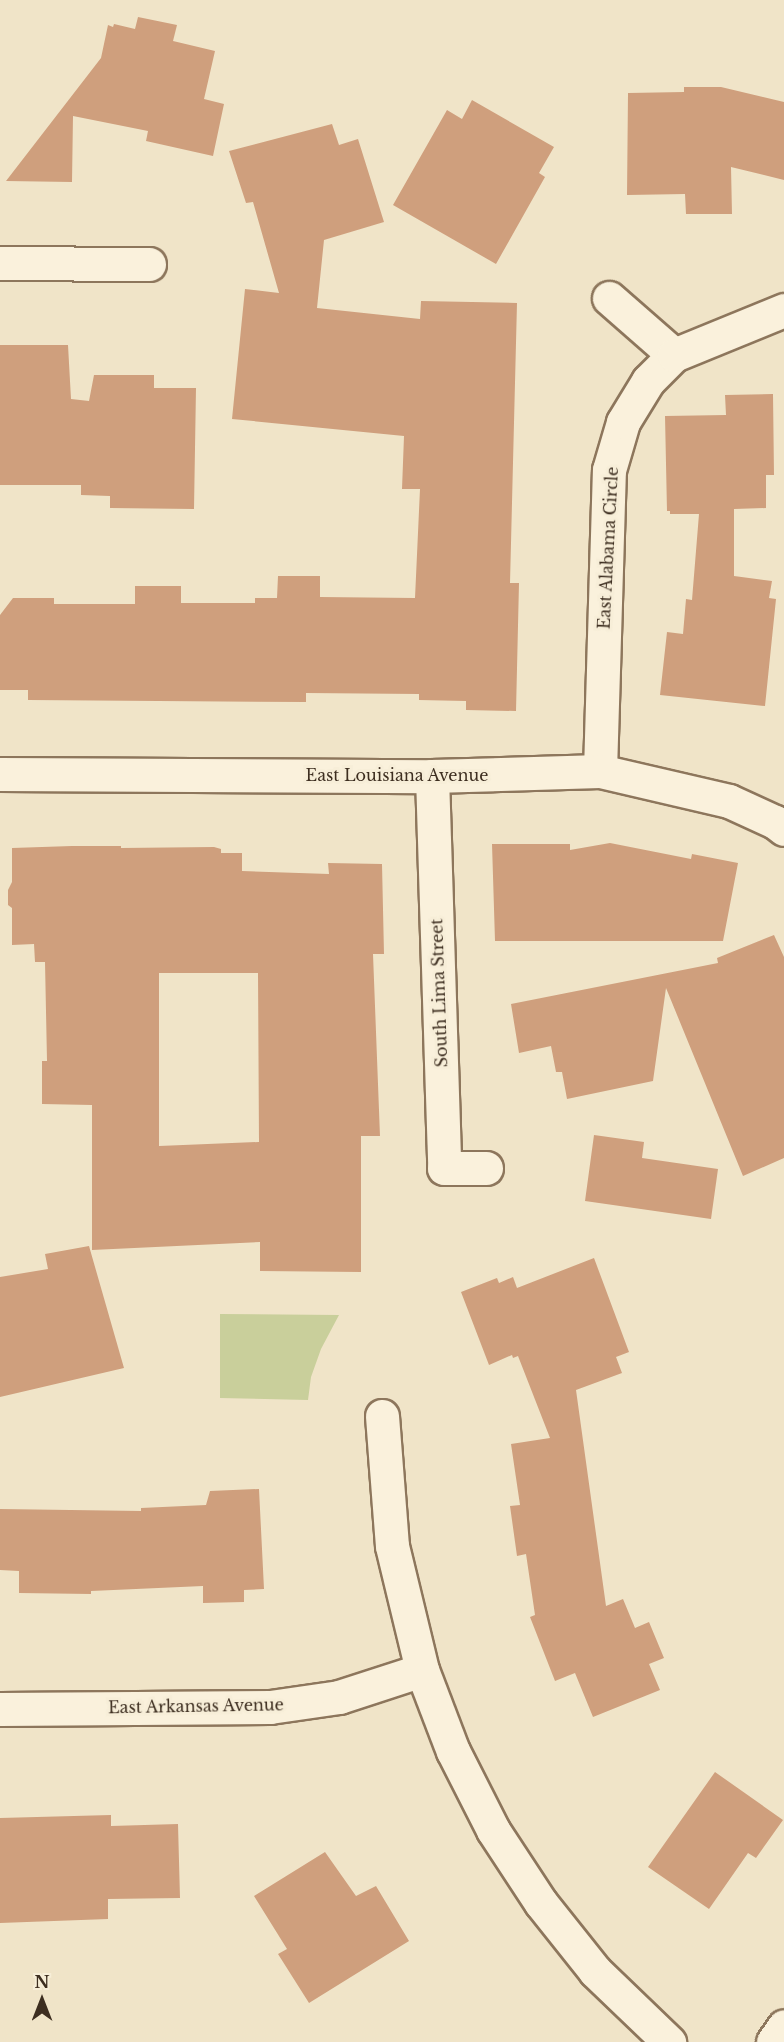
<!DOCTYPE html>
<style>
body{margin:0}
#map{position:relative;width:784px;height:2042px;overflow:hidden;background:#f0e4c8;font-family:"Libre Baskerville",serif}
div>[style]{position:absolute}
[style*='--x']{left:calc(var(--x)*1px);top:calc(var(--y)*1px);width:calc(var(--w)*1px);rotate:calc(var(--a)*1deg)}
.green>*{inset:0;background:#c9cf9b}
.building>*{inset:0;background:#cf9f7d}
.roads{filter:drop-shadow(2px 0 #8d765c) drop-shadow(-2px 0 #8d765c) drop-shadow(0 2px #8d765c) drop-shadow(0 -2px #8d765c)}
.minor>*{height:33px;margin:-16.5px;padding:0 16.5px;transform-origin:16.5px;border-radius:16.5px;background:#faf1dc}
span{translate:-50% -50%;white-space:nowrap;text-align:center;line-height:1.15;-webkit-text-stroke:6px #f7eed8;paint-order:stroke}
.street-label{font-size:16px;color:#3d2e20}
.north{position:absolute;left:12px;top:1970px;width:60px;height:60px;-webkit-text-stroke:4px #f7eed8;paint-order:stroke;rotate:0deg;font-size:16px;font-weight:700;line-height:24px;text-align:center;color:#3d2e20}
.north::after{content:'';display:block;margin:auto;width:21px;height:27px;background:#3d2e20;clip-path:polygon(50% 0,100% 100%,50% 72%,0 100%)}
</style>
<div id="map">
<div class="green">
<i style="clip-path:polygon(220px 1314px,339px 1315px,321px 1349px,311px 1377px,308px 1400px,220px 1398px)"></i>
</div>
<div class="building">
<i style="clip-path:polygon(138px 17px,177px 25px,173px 41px,215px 51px,204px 99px,224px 104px,213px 156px,146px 141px,148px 131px,73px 116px,72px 182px,6px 181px,101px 58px,108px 25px,113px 27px,114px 24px,135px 29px)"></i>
<i style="clip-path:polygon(684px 87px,721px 87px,784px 102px,784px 180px,731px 167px,732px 214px,686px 214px,685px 194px,627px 195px,628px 93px,684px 92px)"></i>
<i style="clip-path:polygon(472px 100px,554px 147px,539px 173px,545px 177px,496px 264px,393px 205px,447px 110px,462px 119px)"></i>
<i style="clip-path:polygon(332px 124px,339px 145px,358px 139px,384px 222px,324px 240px,317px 308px,420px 319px,421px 301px,517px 303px,510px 583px,519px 583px,516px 711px,466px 710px,466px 701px,419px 700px,419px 694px,306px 693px,306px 702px,28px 700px,28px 690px,0 690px,0 615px,13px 598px,54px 598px,54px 604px,135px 604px,135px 586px,181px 586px,181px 603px,255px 603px,255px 598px,277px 598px,278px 576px,320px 576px,320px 597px,415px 598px,420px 489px,402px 489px,404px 436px,232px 419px,245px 289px,279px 293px,253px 202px,246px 203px,229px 151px)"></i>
<i style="clip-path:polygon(0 345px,68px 345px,71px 399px,89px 401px,94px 375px,154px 375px,154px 388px,196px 388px,194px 509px,110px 508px,110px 496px,81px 495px,81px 485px,0 485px)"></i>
<i style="clip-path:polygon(773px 394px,774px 475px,766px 475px,766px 508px,734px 509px,734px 576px,772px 581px,769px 598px,776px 599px,765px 706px,660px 695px,667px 632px,683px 634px,686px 599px,692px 600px,699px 514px,670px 514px,670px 511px,667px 511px,665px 416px,726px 415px,725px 395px)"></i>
<i style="clip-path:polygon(610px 843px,691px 859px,692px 854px,738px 863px,723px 941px,495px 941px,492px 844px,570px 844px,570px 850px)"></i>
<i style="clip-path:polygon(evenodd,72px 846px,121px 846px,121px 848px,214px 847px,221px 849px,221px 853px,242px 853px,242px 871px,329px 874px,328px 863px,382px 864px,384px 954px,373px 954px,380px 1136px,361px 1136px,361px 1272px,260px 1271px,260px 1242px,92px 1250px,92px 1105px,42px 1104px,42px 1061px,47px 1061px,45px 962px,35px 962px,34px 944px,12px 945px,12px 908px,8px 905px,8px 890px,12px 882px,12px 848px,72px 846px,159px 973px,258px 973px,259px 1142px,159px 1146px,159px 973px)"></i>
<i style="clip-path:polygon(774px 935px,784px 957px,784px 1158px,743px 1176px,666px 988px,653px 1081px,567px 1099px,562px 1072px,556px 1072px,551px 1046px,519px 1053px,511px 1004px,718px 963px,717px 958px)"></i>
<i style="clip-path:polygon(594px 1135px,644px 1142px,642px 1158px,718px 1169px,711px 1219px,585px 1201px)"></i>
<i style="clip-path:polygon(89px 1246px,124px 1368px,0 1397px,0 1277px,48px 1269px,45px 1254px)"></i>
<i style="clip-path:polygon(594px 1258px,629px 1352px,616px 1357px,622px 1373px,576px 1390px,606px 1606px,623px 1599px,635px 1628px,649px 1622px,664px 1658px,649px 1664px,660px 1690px,593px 1717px,575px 1673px,555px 1681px,530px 1617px,535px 1615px,526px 1554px,517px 1556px,510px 1506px,520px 1505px,511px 1444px,550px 1438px,518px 1356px,513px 1358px,512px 1355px,489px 1365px,461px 1292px,497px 1278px,499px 1283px,513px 1277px,517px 1288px)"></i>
<i style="clip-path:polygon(259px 1489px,264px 1589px,244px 1590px,244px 1602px,203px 1603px,203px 1586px,91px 1591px,91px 1594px,19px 1593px,19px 1571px,0 1570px,0 1509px,141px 1511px,141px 1508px,206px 1505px,210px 1491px)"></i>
<i style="clip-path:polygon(715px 1772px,783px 1820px,756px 1858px,748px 1853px,709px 1909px,648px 1867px)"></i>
<i style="clip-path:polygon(111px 1815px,111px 1826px,178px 1824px,180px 1898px,108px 1899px,108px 1919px,0 1923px,0 1818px)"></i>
<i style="clip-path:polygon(325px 1852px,356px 1896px,376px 1886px,409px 1941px,309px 2003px,278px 1954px,287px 1949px,254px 1896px)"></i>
</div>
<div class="roads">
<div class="minor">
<i style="--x:0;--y:263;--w:149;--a:0.4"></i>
<i style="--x:609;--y:298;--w:86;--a:41.2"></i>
<i style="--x:600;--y:771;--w:301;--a:-88.3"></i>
<i style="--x:609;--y:470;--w:50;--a:-73.7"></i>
<i style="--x:623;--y:422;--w:48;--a:-58.6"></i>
<i style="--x:648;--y:381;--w:37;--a:-45"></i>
<i style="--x:674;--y:355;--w:119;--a:-22.2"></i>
<i style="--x:0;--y:774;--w:432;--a:0.3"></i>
<i style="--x:432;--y:776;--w:168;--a:-1.7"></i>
<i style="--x:600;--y:771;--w:132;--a:13.1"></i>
<i style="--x:729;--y:801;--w:51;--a:24.5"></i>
<i style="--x:775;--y:822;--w:11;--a:38"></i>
<i style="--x:432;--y:776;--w:392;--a:88.2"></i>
<i style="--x:444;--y:1168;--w:42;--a:0"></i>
<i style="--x:382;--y:1416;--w:130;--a:85.6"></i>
<i style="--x:392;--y:1546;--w:128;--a:76.4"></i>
<i style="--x:422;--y:1670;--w:87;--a:69.1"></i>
<i style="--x:453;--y:1751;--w:89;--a:63.1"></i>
<i style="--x:493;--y:1830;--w:87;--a:56.7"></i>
<i style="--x:541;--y:1903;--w:87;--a:51.5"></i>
<i style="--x:595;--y:1971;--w:103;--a:43.8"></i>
<i style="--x:0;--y:1709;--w:270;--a:-0.4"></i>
<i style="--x:270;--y:1707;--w:70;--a:-8.2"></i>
<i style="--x:339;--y:1697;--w:87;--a:-18"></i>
<i style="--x:773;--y:2042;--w:19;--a:-55"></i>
</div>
</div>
<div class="street-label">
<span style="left:608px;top:548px;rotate:-87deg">East Alabama Circle</span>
<span style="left:397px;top:775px">East Louisiana Avenue</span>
<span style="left:439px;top:993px;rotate:-92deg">South Lima Street</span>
<span style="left:196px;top:1706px;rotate:-1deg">East Arkansas Avenue</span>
</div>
<div class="north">N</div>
</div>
